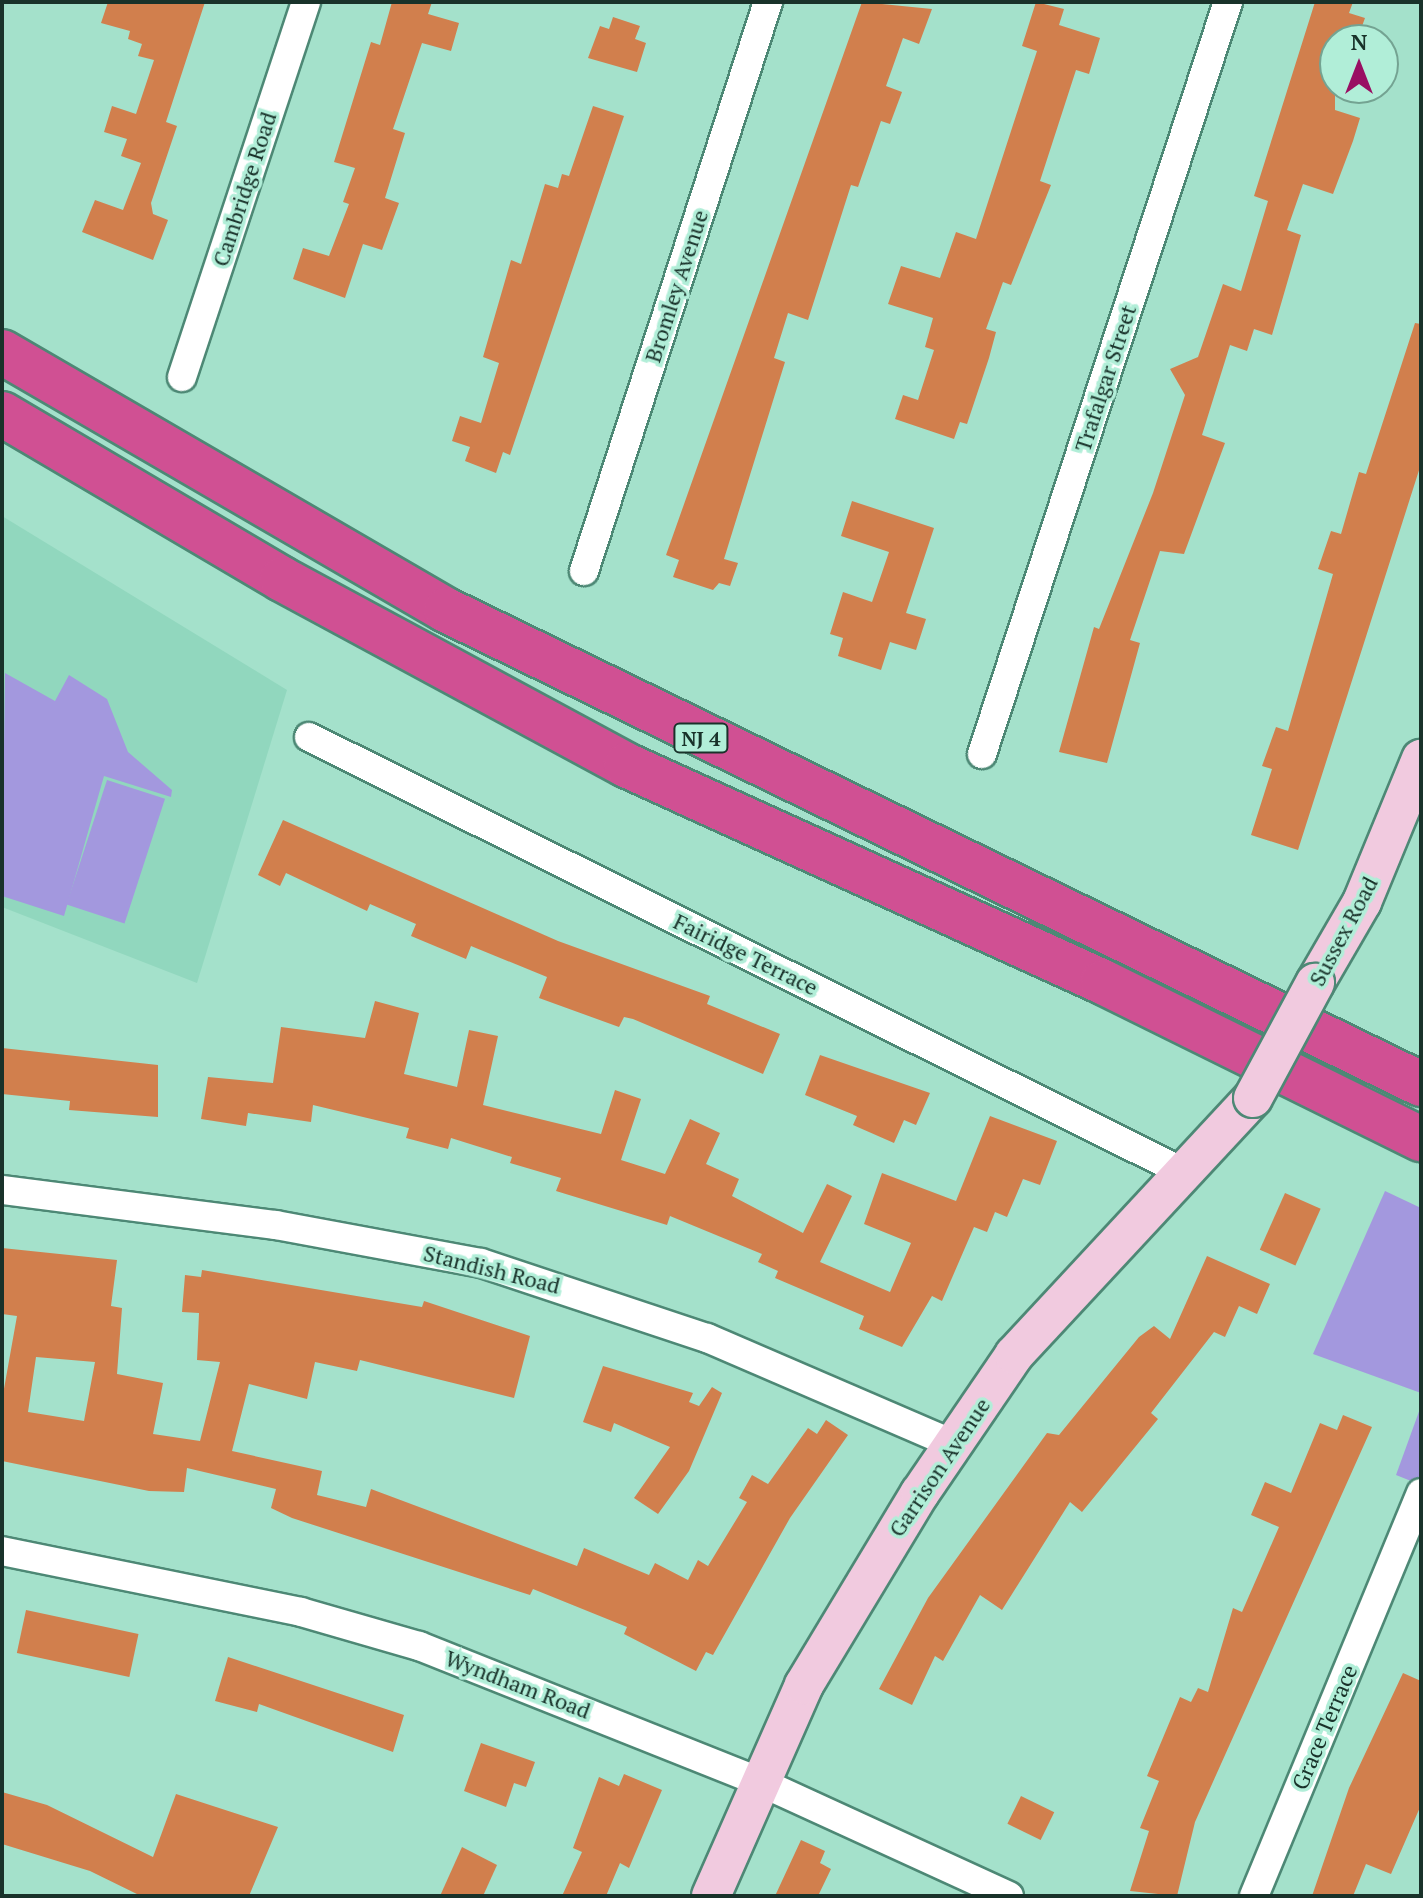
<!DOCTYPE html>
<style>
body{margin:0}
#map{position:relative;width:1423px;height:1898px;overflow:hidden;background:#a4e1cb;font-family:"PT Serif",serif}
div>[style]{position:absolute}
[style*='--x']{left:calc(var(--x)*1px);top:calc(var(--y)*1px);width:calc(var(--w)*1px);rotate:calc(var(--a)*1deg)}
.built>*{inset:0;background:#91d7be}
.green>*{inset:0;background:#a398de;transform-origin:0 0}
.building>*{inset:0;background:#d17f4d;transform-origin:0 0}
.roads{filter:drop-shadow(2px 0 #4d8875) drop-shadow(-2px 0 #4d8875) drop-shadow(0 2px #4d8875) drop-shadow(0 -2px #4d8875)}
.street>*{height:28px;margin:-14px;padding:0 14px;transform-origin:14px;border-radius:14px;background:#fff}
.secondary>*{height:38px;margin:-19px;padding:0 19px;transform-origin:19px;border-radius:19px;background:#f1cadf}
.highway>*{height:44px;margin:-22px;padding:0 22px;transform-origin:22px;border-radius:22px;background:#d05093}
.bridges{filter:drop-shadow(2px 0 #4d8875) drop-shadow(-2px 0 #4d8875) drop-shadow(0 2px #4d8875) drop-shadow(0 -2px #4d8875)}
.secondary-bridge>*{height:38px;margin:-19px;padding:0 19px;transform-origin:19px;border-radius:19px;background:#f1cadf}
span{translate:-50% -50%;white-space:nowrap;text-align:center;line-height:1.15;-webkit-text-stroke:7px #b1eed8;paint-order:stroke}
.shield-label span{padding:2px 6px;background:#b1eed8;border:2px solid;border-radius:6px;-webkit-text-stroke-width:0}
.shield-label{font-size:20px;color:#19322a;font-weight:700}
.street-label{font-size:22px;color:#19322a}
.frame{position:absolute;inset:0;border:4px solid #19322a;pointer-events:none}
.north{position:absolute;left:1319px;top:24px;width:80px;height:80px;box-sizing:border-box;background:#b1eed8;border:2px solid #74a392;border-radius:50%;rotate:0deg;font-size:22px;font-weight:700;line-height:32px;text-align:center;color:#19322a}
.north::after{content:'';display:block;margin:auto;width:28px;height:36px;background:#990f63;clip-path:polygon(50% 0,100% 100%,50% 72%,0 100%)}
</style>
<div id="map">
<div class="built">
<i style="clip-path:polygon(2px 516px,287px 690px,197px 983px,2px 907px)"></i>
</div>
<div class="green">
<i style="clip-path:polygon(5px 673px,55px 701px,69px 675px,107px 699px,128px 752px,172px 790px,171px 797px,104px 776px,64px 916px,2px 896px)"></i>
<i style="left:107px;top:780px;width:61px;height:131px;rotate:18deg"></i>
<i style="clip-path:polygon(1385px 1191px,1421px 1208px,1421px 1393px,1313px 1354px)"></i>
<i style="clip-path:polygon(1421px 1406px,1421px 1485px,1396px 1475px)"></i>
</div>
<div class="building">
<i style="clip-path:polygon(108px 2px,205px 2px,166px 122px,177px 126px,151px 203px,153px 214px,168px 220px,153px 260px,82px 232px,95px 200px,123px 210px,141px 163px,121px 156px,127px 139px,104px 132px,112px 106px,136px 114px,154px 60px,138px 56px,142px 44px,128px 39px,130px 31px,101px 23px)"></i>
<i style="clip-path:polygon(392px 2px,432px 2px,428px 14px,459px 23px,451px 51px,422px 43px,393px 129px,405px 133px,385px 198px,399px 203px,382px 250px,363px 244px,345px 298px,293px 279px,303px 248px,329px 256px,349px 204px,343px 202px,355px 168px,334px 162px,371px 42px,380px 45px)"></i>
<i style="clip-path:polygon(862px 2px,932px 9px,919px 44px,903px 38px,886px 86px,902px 92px,890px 124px,881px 121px,858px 187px,851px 185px,808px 320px,788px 313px,774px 358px,785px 362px,724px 559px,738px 563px,730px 586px,719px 583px,713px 590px,673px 577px,679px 560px,666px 555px)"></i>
<i style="clip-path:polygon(1036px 2px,1064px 9px,1059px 25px,1100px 38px,1089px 74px,1076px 70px,1040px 181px,1051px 185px,1011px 285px,1003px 282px,986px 329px,996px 332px,989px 358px,967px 424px,960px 422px,954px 439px,895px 419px,903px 395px,918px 400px,934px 350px,925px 347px,933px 318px,888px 304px,901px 266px,940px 278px,956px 232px,976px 239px,1037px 51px,1022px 46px)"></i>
<i style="clip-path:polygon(1315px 2px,1353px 2px,1349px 13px,1365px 18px,1357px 40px,1335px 40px,1335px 110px,1360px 118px,1353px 141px,1333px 194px,1303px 184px,1287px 230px,1301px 235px,1272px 335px,1254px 329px,1247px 351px,1230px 345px,1202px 435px,1225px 443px,1184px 554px,1160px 551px,1130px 640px,1140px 643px,1107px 763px,1059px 752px,1094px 627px,1099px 629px,1153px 493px,1185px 395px,1170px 369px,1198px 357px,1223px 284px,1241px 291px,1268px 201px,1254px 196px)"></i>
<i style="clip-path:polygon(613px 17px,640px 26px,635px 39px,646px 43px,637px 72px,588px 58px,600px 26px,609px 29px)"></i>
<i style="clip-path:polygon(593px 106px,624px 116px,510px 455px,503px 452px,496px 473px,465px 461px,470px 447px,452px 441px,460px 416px,481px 423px,499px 363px,483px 357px,511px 260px,521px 264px,545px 184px,558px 188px,562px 174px,569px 176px)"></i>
<i style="clip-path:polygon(1415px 323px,1421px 324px,1421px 464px,1298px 850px,1251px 835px,1272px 769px,1262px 766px,1276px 727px,1288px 731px,1333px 574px,1318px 569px,1331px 531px,1341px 534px,1359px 472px,1366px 474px)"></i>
<i style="clip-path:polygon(852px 501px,934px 528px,906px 613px,926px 619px,916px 650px,890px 642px,881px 670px,838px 656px,843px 638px,830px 634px,843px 592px,872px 602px,889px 552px,841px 536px)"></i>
<i style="clip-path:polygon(283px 820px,558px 941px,710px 996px,707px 1004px,780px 1034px,763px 1074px,633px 1019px,624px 1017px,619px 1027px,539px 998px,547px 977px,471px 946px,466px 959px,411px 936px,416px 924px,370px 904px,367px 911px,286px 873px,280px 886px,258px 875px)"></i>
<i style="clip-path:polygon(375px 1001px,419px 1013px,404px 1074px,457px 1087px,469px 1030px,498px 1036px,483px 1105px,601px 1134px,615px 1090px,641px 1099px,621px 1160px,665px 1174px,690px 1119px,720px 1133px,706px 1164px,739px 1179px,732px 1196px,803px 1233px,827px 1184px,852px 1196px,820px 1262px,890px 1292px,911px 1243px,864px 1224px,882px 1173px,956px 1201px,990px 1116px,1057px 1141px,1040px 1185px,1023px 1179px,1007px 1217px,995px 1212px,987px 1232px,974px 1227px,942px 1301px,932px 1296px,902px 1347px,859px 1329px,864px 1316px,775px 1278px,778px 1271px,758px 1262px,762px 1254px,670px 1216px,667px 1225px,556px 1191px,561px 1178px,510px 1163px,512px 1157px,451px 1138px,448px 1149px,406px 1138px,409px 1128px,313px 1105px,311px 1122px,248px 1113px,246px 1126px,201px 1119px,208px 1077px,273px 1083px,281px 1027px,365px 1038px)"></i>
<i style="clip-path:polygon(2px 1048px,158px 1065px,158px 1117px,69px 1110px,70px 1101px,2px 1094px)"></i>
<i style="clip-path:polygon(820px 1055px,930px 1093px,916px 1125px,904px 1120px,894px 1143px,853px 1125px,857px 1116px,805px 1095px)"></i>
<i style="left:1285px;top:1193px;width:39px;height:62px;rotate:24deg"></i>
<i style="clip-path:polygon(evenodd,2px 1248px,117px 1260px,111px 1306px,122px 1308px,117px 1374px,163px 1383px,153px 1434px,200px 1441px,220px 1362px,197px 1360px,199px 1313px,182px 1312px,185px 1275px,201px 1277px,202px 1270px,422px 1307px,424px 1301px,530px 1336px,514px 1398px,360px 1360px,357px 1371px,315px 1362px,307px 1399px,249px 1384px,232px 1451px,322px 1471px,317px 1495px,366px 1507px,371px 1489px,577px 1566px,584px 1548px,649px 1575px,655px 1563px,688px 1580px,698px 1560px,708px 1566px,747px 1502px,739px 1498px,752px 1475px,768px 1484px,808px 1428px,817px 1434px,826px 1420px,848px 1435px,790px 1518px,713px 1655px,706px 1652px,696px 1671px,624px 1634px,627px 1627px,533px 1589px,530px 1595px,292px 1518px,271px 1508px,276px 1489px,187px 1468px,184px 1492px,149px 1491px,2px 1461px,2px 1400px,17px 1316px,2px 1314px,2px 1248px,36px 1357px,95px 1362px,84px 1421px,28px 1412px,36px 1357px)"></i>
<i style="clip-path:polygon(1207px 1256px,1270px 1284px,1257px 1314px,1239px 1306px,1225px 1337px,1214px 1332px,1151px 1413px,1158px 1419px,1082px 1512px,1070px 1502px,1002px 1610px,980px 1595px,943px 1661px,935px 1656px,912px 1705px,879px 1689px,928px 1598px,1047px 1433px,1059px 1435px,1139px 1337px,1154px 1326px,1170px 1339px)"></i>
<i style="clip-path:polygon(603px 1366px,693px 1393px,689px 1402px,699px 1406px,712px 1387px,722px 1393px,689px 1471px,658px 1514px,634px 1498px,670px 1447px,614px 1423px,611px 1432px,583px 1422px)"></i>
<i style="clip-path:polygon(1343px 1415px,1372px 1427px,1195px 1822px,1177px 1896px,1130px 1891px,1149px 1831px,1140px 1828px,1159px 1781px,1147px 1776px,1180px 1697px,1191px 1702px,1198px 1688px,1208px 1692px,1233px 1608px,1242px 1612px,1279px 1527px,1251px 1515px,1265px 1482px,1291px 1493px,1320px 1423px,1337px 1430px)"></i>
<i style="left:26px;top:1610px;width:115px;height:44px;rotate:12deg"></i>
<i style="clip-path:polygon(228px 1657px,404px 1715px,393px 1752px,259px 1704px,257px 1712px,215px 1701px)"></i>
<i style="clip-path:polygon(1403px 1673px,1421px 1681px,1421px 1805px,1391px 1874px,1366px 1864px,1353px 1896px,1312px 1896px,1349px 1788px)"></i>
<i style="clip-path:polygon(481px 1743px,535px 1762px,526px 1787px,514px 1783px,506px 1807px,464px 1791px)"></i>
<i style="clip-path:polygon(624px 1774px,662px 1790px,629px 1868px,620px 1863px,606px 1896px,562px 1896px,582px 1852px,573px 1848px,599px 1777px,619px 1786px)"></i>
<i style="clip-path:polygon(2px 1792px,47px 1805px,153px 1857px,176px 1794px,278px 1827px,249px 1896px,141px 1896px,90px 1871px,2px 1844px)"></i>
<i style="left:1021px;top:1796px;width:37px;height:31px;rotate:26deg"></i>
<i style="clip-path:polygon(801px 1840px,825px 1851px,820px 1863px,831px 1869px,818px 1896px,775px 1896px)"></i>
<i style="clip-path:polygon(462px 1847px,497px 1865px,483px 1896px,440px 1896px)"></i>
</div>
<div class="roads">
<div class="street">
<i style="--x:182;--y:377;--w:395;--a:-71.7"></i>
<i style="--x:584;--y:571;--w:598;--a:-72.08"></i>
<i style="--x:309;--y:737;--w:976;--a:26.46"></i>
<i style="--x:982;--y:754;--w:791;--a:-71.89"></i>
<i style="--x:2;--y:1190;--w:276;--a:7.3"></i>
<i style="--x:276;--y:1225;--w:208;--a:10.5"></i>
<i style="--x:481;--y:1263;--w:238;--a:18.4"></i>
<i style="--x:707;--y:1338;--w:270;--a:23.3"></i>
<i style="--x:2;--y:1551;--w:305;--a:11.5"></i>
<i style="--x:301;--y:1612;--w:123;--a:16.1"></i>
<i style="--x:419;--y:1646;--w:365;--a:21.7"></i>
<i style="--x:758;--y:1781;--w:276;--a:24.6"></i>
<i style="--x:1254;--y:1896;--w:436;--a:-67.5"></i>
</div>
<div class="secondary">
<i style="--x:1315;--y:983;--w:94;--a:-59.9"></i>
<i style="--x:1362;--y:902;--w:155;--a:-67.6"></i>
<i style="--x:711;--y:1896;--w:231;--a:-66.2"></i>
<i style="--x:804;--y:1685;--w:224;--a:-58.9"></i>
<i style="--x:920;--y:1493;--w:167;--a:-55.7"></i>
<i style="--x:1014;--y:1355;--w:351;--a:-47.1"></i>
</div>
<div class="highway">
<i style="--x:2;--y:352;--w:514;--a:30.16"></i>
<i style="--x:446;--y:610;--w:1084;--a:25.93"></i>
<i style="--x:2;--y:414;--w:325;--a:30.5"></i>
<i style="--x:282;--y:579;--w:391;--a:28.4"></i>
<i style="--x:626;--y:765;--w:524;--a:24.46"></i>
<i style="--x:1103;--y:982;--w:355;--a:26.3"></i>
</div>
</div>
<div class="bridges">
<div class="secondary-bridge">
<i style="--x:1253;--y:1098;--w:131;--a:-61.7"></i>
</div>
</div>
<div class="shield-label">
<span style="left:701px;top:738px">NJ 4</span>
</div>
<div class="street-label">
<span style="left:244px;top:189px;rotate:-72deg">Cambridge Road</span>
<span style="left:676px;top:286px;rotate:-72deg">Bromley Avenue</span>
<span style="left:1105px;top:378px;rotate:-72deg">Trafalgar Street</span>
<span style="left:1343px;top:931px;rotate:-62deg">Sussex Road</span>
<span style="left:746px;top:954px;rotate:26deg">Fairidge Terrace</span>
<span style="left:492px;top:1269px;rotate:14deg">Standish Road</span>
<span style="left:939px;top:1467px;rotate:-56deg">Garrison Avenue</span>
<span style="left:518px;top:1684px;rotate:21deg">Wyndham Road</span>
<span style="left:1324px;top:1727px;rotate:-67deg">Grace Terrace</span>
</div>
<div class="frame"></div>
<div class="north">N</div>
</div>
